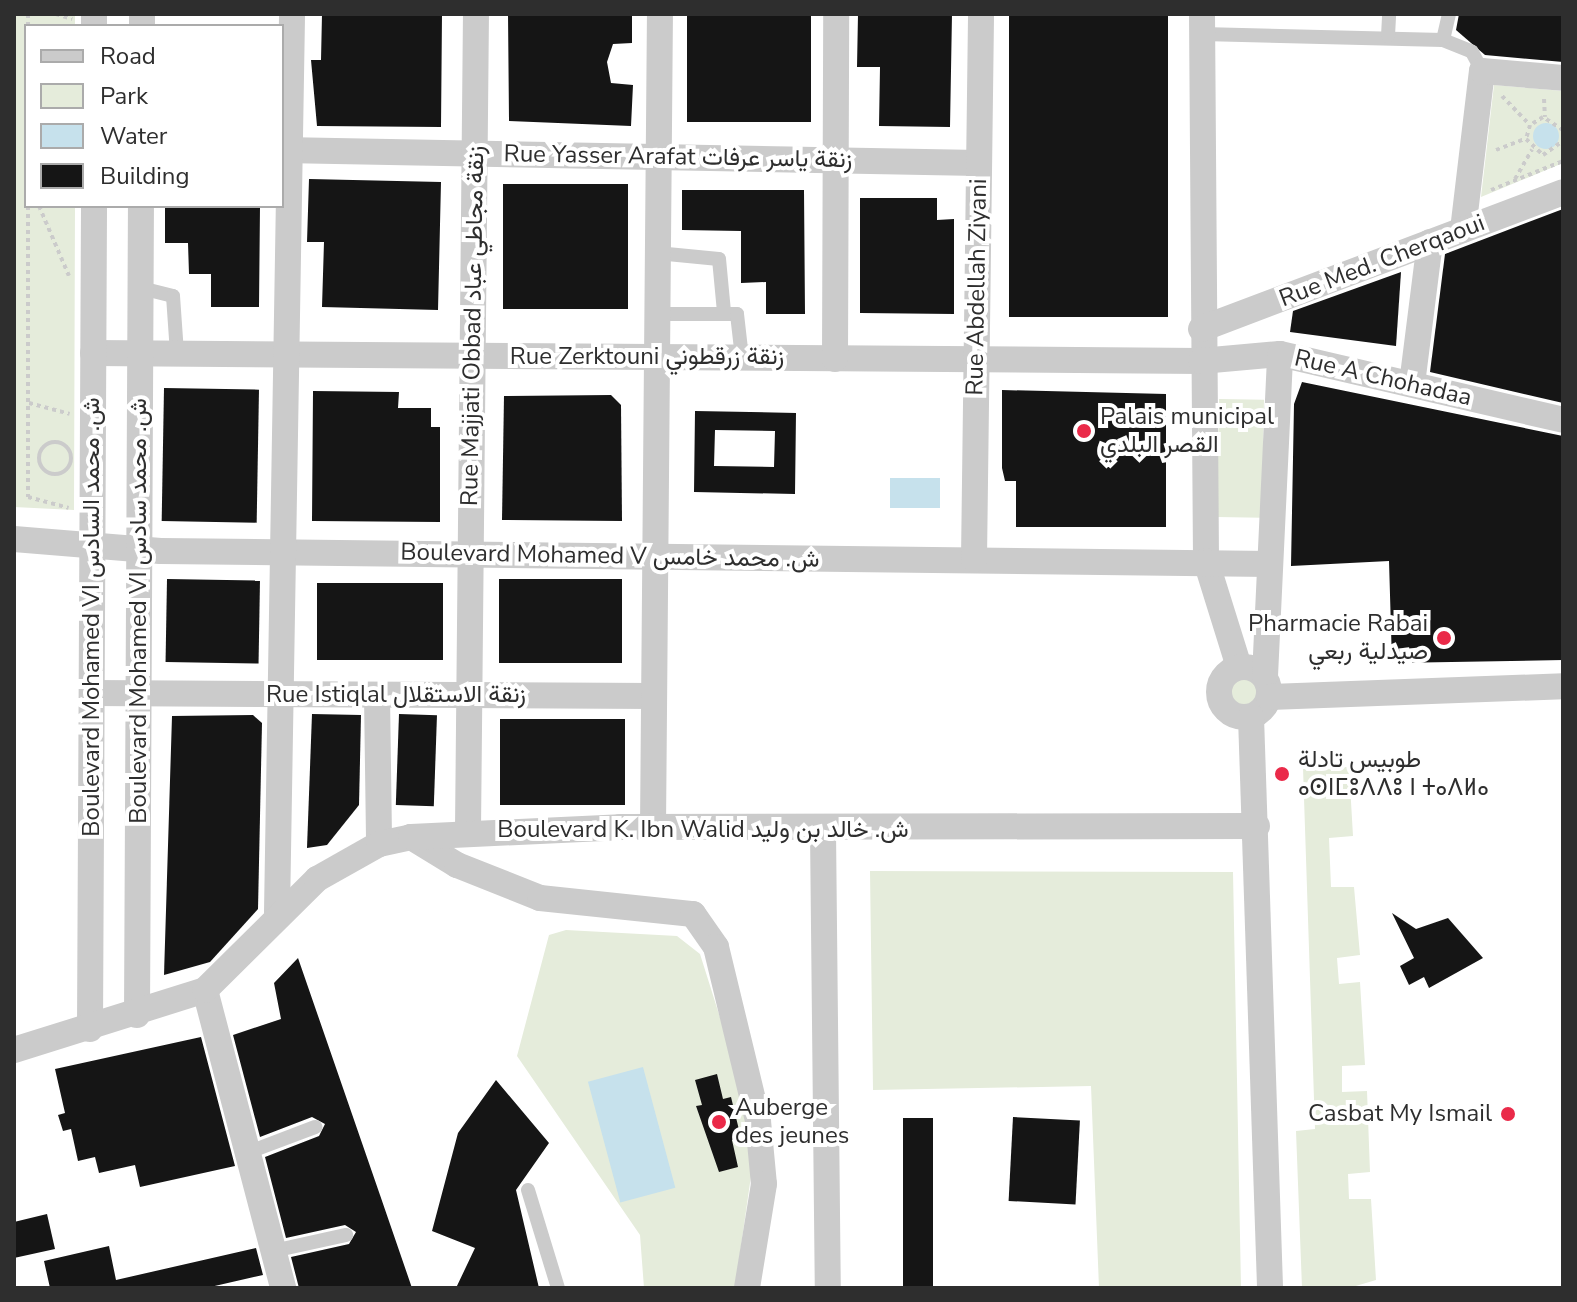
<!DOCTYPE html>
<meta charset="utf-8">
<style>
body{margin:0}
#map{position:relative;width:1577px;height:1302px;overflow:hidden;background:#fff;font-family:"Nunito Sans",Vazirmatn,"Noto Sans Tifinagh",sans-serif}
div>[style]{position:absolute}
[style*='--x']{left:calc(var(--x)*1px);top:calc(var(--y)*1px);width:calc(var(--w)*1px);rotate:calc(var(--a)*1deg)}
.green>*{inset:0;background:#e5ecdb;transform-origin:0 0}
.round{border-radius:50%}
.water>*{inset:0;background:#c6e1ec;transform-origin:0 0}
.building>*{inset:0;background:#151515;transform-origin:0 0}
.path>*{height:4px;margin-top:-2px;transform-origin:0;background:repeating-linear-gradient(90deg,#cbcbcb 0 4px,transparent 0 8px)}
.path>.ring{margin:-2px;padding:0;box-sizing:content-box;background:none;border:4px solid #cbcbcb;border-radius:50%}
.service>*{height:14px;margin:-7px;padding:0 7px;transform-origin:7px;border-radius:7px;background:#cbcbcb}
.minor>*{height:26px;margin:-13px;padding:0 13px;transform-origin:13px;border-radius:13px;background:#cbcbcb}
.minor>.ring{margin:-13px;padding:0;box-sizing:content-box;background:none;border:26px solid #cbcbcb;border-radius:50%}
.dots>*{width:22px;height:22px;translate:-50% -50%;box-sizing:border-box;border:4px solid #fff;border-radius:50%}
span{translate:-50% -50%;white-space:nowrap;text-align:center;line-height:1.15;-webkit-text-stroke:8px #fff;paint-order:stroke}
.street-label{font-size:24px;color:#2e2e2e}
.poi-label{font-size:24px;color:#2e2e2e}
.left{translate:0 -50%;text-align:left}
.right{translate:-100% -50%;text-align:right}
.frame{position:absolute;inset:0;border:16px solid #2e2e2e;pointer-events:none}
.legend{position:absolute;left:24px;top:24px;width:260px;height:184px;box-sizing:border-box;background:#fff;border:2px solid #ababab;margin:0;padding:10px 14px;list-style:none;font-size:24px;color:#2e2e2e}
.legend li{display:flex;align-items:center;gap:16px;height:40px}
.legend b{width:40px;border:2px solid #ababab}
</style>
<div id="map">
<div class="green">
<i style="clip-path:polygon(14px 14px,75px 14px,75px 26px,26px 26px,26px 206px,75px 206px,74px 510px,14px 507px)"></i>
<i style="clip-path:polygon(1494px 85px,1563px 91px,1563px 163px,1481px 197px)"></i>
<i style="left:1219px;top:399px;width:45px;height:118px;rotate:1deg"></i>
<i class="round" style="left:1228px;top:676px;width:32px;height:32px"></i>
<i style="clip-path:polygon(1349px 767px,1353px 836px,1329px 838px,1331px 887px,1354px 887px,1360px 955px,1337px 958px,1339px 984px,1360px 982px,1365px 1065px,1342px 1066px,1342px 1092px,1367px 1091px,1370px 1172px,1348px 1174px,1349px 1199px,1371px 1199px,1376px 1280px,1349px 1288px,1302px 1288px,1296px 1131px,1315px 1129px,1303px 768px)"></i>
<i style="clip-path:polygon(870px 871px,1233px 872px,1241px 1288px,1099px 1288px,1091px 1086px,873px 1090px)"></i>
<i style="clip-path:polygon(566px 930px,677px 936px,700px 954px,741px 1084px,752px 1169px,735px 1288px,644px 1288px,640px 1235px,517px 1056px,549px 935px)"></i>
</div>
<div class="water">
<i class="round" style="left:1533px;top:123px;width:26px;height:26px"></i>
<i style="left:890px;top:478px;width:50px;height:30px"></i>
<i style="left:643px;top:1067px;width:125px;height:57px;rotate:75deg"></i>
</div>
<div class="building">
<i style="clip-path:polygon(322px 14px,442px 14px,441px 127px,317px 126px,311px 60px,321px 60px)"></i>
<i style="clip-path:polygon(508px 14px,632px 14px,632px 43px,613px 44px,607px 62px,611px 83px,633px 85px,631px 126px,509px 121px)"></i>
<i style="left:687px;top:14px;width:124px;height:108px"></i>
<i style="clip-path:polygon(858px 14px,952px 14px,950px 127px,879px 126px,880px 67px,857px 67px)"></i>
<i style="left:1009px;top:14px;width:159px;height:303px"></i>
<i style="clip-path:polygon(1459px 14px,1563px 14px,1563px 62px,1485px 55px,1456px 30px)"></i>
<i style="clip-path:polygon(309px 179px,441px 182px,438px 310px,322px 307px,324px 242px,307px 242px)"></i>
<i style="left:503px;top:184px;width:125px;height:125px"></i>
<i style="clip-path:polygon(682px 190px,804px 190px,805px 314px,766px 314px,766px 282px,741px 283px,741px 231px,682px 230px)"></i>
<i style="clip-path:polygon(860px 198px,937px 198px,937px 220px,954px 219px,954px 314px,860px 313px)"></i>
<i style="clip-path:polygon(165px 206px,260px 206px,259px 307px,211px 307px,211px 274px,189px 274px,188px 243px,165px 243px)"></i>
<i style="clip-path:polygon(1563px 209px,1563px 403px,1430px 372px,1445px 254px)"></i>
<i style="clip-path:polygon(1401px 272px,1396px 346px,1290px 332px,1293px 311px)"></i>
<i style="clip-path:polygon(1302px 382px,1563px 436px,1563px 660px,1392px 663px,1389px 561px,1291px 566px,1294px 404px)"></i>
<i style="left:164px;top:388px;width:95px;height:133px;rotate:1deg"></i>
<i style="clip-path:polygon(1002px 390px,1166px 394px,1166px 527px,1016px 527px,1016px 481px,1005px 481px,1002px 468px)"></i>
<i style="clip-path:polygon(313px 391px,399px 392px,398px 408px,431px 408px,431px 427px,440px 427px,440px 522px,312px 521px)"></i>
<i style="clip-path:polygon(611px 395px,621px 405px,622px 521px,502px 520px,504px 396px)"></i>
<i style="clip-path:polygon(evenodd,695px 411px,796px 413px,795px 494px,694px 492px,695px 411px,715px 430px,775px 431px,774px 467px,714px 466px,715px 430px)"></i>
<i style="left:167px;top:579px;width:93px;height:83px;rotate:1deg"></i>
<i style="left:499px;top:579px;width:123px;height:84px"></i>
<i style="left:317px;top:583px;width:126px;height:77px"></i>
<i style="clip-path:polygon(312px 714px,361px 715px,359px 805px,327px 845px,307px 848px)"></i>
<i style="left:399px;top:714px;width:38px;height:91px;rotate:2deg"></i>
<i style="clip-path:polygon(253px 715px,262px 723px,258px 909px,210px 962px,164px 975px,172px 716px)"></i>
<i style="left:500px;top:719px;width:125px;height:86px"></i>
<i style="clip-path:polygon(1392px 913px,1416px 929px,1448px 918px,1483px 958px,1429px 988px,1424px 977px,1409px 985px,1400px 966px,1414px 958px)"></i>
<i style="clip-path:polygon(298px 958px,380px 1195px,412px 1288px,299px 1288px,291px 1257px,349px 1244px,356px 1232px,345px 1225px,286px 1238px,265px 1157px,319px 1136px,325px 1124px,312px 1117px,260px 1137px,233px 1035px,281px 1019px,274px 983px)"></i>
<i style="clip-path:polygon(201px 1037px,235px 1166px,140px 1187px,135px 1165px,99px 1173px,95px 1157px,78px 1161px,71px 1129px,63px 1131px,58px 1115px,65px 1113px,55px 1069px)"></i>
<i style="clip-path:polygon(717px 1074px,723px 1099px,731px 1097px,741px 1138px,732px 1140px,738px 1167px,719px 1172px,696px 1106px,702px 1105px,695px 1080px)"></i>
<i style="clip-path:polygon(496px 1080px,549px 1143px,516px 1190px,539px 1288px,456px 1288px,475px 1248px,432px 1231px,458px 1133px)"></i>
<i style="left:1013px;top:1117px;width:67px;height:84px;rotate:3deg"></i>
<i style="left:903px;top:1118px;width:30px;height:170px"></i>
<i style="clip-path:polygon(47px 1214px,55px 1249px,14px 1258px,14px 1222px)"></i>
<i style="clip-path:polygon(109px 1246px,116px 1280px,256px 1248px,263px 1275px,206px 1288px,50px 1288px,44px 1261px)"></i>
</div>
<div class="path">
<i style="--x:56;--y:14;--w:17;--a:17"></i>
<i style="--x:28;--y:26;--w:12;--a:-90"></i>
<i style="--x:1502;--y:96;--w:39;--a:46"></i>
<i style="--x:1544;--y:99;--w:18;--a:87"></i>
<i style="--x:1563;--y:130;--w:24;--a:-147"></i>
<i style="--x:1543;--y:117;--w:15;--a:148"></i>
<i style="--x:1530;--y:125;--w:15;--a:106"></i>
<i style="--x:1526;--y:139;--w:23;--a:43"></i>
<i style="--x:1543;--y:155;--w:24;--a:-35"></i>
<i style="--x:1496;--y:150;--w:31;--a:-21"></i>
<i style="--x:1515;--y:179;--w:34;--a:-60"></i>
<i style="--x:1491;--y:190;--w:78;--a:-21.9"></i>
<i style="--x:28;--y:206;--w:291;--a:90"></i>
<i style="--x:28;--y:497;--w:42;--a:15"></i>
<i style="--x:39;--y:206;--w:76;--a:66.8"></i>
<i style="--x:29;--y:403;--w:42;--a:15"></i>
<i class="ring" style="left:39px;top:442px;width:28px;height:28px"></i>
</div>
<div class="service">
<i style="--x:1202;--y:34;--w:241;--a:1.4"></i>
<i style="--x:1443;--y:40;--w:31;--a:22"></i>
<i style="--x:1472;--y:52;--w:21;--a:62"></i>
<i style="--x:1388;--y:36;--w:22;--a:-87"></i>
<i style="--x:1443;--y:40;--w:27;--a:-77"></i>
<i style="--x:657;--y:253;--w:62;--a:5.5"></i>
<i style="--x:719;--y:259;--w:53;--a:84.6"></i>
<i style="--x:141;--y:288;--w:33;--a:14"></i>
<i style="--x:173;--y:296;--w:57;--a:86"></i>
<i style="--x:657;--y:314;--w:80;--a:0"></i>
<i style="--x:737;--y:314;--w:44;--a:83.5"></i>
<i style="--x:249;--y:1152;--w:71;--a:-20.7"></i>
<i style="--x:528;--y:1190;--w:102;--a:73"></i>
<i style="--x:273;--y:1251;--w:75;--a:-12.4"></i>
</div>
<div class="minor">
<i style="--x:1202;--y:14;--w:547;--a:89.58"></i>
<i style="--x:1206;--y:561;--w:111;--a:72.7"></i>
<i style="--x:94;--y:26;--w:12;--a:-90"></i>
<i style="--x:142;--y:26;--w:12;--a:-90"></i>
<i style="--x:282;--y:150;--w:697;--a:1.07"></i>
<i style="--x:1463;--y:230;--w:160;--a:-83.2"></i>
<i style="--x:1482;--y:71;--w:81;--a:4.9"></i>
<i style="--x:1201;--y:329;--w:387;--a:-20.7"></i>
<i style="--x:93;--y:353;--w:1108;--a:0.41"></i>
<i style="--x:1201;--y:361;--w:79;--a:-5.1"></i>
<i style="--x:1280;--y:354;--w:291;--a:13.1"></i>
<i style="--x:835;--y:359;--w:345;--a:-89.8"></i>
<i style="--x:1412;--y:384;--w:143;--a:-82.8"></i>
<i style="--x:14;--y:539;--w:147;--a:4.7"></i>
<i style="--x:161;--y:551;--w:1109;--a:0.67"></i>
<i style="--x:974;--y:559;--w:545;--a:-89.26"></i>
<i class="ring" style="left:1219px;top:667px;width:24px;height:24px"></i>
<i style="--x:1265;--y:676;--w:322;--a:-87.3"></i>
<i style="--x:92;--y:693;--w:562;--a:0.31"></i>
<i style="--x:377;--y:695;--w:149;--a:89.2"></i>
<i style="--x:1269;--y:697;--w:294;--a:-2.1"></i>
<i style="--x:1251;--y:717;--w:571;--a:88.09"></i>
<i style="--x:653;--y:827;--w:813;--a:-89.51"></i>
<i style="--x:468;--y:830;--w:816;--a:-89.44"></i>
<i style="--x:823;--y:831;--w:457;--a:89.4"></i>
<i style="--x:411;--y:837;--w:54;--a:31.3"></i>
<i style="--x:457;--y:865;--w:89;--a:21.7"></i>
<i style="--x:540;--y:898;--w:154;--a:6"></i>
<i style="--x:693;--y:914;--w:40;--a:55.1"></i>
<i style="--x:716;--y:947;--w:179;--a:76.4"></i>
<i style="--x:758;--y:1121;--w:63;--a:84.6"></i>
<i style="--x:764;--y:1184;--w:105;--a:99.3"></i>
<i style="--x:277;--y:912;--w:898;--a:-89.04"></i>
<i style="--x:205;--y:990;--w:308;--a:75.3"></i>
<i style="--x:137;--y:1015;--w:809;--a:-89.72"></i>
<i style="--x:90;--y:1029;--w:823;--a:-89.72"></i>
<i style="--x:14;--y:1050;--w:200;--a:-17.4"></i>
<i style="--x:205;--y:990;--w:158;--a:-44.7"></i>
<i style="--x:317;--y:879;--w:71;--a:-29.4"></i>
<i style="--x:379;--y:844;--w:33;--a:-12"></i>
<i style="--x:411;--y:837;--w:209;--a:-2.7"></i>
<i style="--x:620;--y:827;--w:637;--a:-0.09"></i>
</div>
<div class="dots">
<i style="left:1084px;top:431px;background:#ea2a49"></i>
<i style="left:1444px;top:638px;background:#ea2a49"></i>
<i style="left:1282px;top:774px;background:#ea2a49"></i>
<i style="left:1508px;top:1114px;background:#ea2a49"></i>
<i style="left:719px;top:1122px;background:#ea2a49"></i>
</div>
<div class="street-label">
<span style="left:678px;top:157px;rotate:1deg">Rue Yasser Arafat زنقة ياسر عرفات</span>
<span style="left:1382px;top:261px;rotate:-21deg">Rue Med. Cherqaoui</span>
<span style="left:977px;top:287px;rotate:-89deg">Rue Abdellah Ziyani</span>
<span style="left:473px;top:326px;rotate:-89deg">Rue Majjati Obbad زنقة مجاطي عباد</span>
<span style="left:647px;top:357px">Rue Zerktouni زنقة زرقطوني</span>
<span style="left:1383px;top:378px;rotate:13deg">Rue A Chohadaa</span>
<span style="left:610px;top:556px;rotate:1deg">Boulevard Mohamed V ش. محمد خامس</span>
<span style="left:139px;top:611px;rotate:-90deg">Boulevard Mohamed VI ش. محمد سادس</span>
<span style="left:92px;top:617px;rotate:-90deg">Boulevard Mohamed VI ش. محمد السادس</span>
<span style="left:396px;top:695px">Rue Istiqlal زنقة الاستقلال</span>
<span style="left:703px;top:830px">Boulevard K. Ibn Walid ش. خالد بن وليد</span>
</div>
<div class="poi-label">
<span class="left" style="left:1100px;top:431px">Palais municipal<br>القصر البلدي</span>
<span class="right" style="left:1428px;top:638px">Pharmacie Rabai<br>صيدلية ربعي</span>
<span class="left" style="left:1298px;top:774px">طوبيس تادلة<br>ⴰⵙⵏⵎⵓⴷⴷⵓ ⵏ ⵜⴰⴷⵍⴰ</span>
<span class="left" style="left:735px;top:1122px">Auberge<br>des jeunes</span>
<span class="right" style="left:1492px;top:1114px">Casbat My Ismail</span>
</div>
<div class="frame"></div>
<ul class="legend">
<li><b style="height:10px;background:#cbcbcb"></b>Road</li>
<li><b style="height:22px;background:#e5ecdb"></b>Park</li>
<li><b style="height:22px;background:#c6e1ec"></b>Water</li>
<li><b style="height:22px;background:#151515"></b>Building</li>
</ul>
</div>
